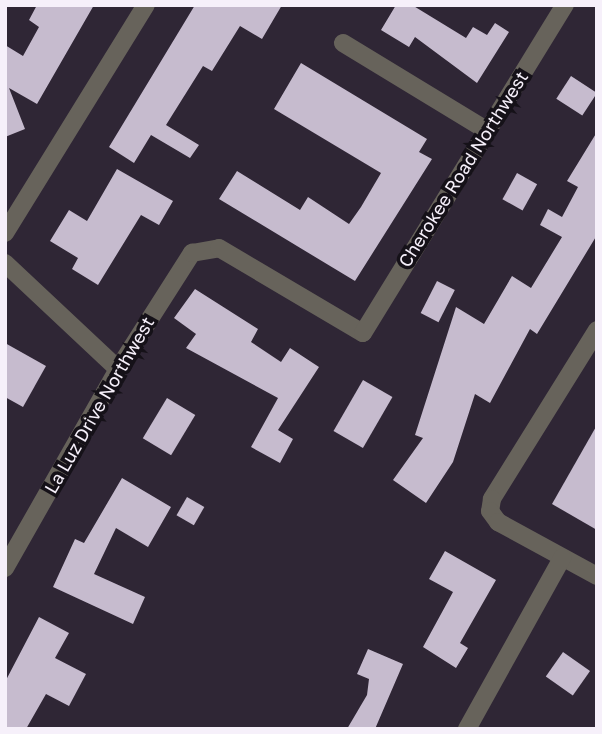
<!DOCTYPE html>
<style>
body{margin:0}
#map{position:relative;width:602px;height:734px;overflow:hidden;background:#2f2635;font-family:"Golos Text",sans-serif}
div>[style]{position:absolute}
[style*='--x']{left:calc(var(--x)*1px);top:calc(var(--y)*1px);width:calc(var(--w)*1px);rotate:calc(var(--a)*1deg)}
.building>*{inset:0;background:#c6bbce;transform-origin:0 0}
.minor>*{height:18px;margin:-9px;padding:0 9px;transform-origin:9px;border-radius:9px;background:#67635b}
span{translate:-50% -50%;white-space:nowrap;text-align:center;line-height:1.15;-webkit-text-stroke:7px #151118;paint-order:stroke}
.street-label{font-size:18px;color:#f6f0fa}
.frame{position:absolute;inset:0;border:7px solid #f6f0fa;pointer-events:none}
</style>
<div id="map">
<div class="building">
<i style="clip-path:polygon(37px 5px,94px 5px,37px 104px,9px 88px,25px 129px,5px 137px,5px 45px,23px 56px,39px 27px,29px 20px)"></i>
<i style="clip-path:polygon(195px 5px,282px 5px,262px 39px,240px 26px,212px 71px,203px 66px,166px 125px,199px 145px,190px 158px,151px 135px,134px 163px,109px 147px)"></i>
<i style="clip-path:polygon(396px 5px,412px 5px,466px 38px,473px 27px,487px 35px,495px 23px,509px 32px,477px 83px,415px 37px,409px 47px,381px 30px)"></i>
<i style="clip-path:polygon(301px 63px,427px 139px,419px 152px,432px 159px,355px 281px,219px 199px,237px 171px,300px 210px,308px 197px,349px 224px,361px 207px,381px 173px,274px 109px)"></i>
<i style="left:571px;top:76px;width:31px;height:27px;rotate:33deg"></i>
<i style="clip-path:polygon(597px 132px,597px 235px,537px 334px,530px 329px,490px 403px,475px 394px,453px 462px,426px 503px,393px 480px,423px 438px,415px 435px,456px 307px,484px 324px,512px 276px,531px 288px,562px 237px,540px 225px,548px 209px,562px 217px,578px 187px,567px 181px)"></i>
<i style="clip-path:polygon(117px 169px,173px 201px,159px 225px,141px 215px,98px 285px,72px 269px,78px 258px,50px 241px,69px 210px,87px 221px)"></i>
<i style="left:517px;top:173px;width:23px;height:30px;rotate:29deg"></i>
<i style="left:437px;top:281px;width:20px;height:36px;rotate:27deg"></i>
<i style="clip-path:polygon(195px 289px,258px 329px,251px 342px,281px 362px,290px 348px,319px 367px,278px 430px,293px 439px,280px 463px,251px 447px,278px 398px,186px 348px,196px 334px,174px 318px)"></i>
<i style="clip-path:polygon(5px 343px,46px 366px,23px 407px,5px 397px)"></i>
<i style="left:363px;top:380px;width:34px;height:59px;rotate:30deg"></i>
<i style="left:167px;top:398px;width:33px;height:47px;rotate:31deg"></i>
<i style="clip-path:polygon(597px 425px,597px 530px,552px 504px)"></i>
<i style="clip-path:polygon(122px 478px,171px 507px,148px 547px,116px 528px,94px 574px,145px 597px,133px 624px,53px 587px,75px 539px,84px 543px)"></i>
<i style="left:187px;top:497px;width:20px;height:21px;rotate:30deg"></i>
<i style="clip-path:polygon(445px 551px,496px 580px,460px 643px,468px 648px,456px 668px,423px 647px,453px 592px,429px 579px)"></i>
<i style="clip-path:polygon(39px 617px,69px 633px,55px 658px,86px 674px,69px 706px,46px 694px,26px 729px,5px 729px,5px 682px)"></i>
<i style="clip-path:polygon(368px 649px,403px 664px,375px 729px,347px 729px,367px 695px,369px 679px,357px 674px)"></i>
<i style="left:563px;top:652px;width:33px;height:30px;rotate:35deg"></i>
</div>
<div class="minor">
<i style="--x:343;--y:43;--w:167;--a:31.3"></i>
<i style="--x:5;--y:233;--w:268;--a:-58.3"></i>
<i style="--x:5;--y:263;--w:155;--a:43.2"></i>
<i style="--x:597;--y:330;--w:199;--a:121.9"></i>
<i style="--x:492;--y:499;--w:12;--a:99"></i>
<i style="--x:490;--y:511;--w:14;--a:54"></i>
<i style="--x:498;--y:522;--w:113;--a:28.6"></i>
<i style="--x:5;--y:568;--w:229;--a:-60.4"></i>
<i style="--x:118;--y:369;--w:138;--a:-57.5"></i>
<i style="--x:192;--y:253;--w:27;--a:-10"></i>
<i style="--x:219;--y:248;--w:167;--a:30.6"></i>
<i style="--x:363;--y:333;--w:385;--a:-58.4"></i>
<i style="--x:467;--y:729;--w:196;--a:-60.9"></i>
</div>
<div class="street-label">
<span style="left:463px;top:169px;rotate:-58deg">Cherokee Road Northwest</span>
<span style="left:99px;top:405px;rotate:-60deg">La Luz Drive Northwest</span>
</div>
<div class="frame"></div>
</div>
